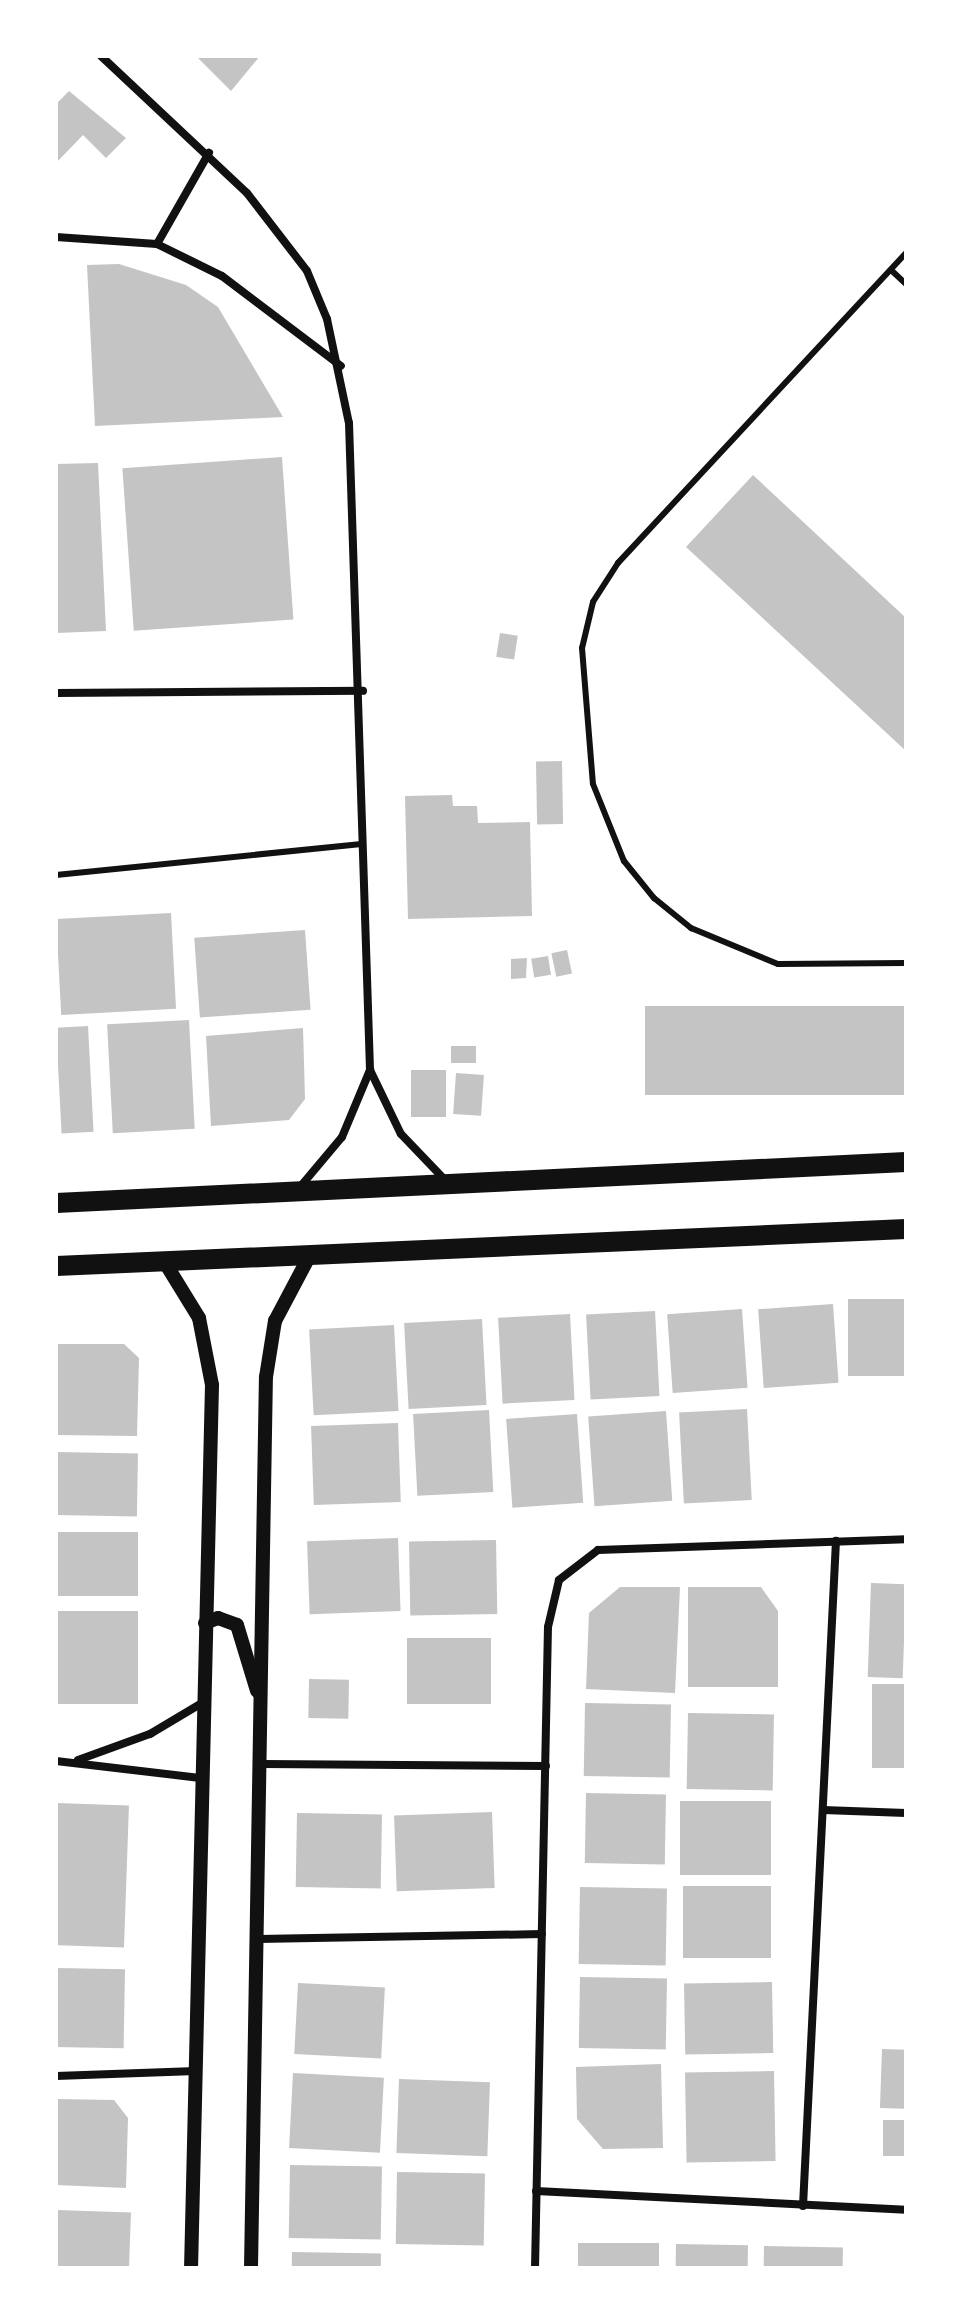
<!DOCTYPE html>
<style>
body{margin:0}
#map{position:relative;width:962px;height:2324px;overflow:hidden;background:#fff;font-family:Inter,sans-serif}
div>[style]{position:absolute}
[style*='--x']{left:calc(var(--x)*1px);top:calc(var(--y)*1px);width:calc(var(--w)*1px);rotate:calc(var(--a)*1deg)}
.building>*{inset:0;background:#c4c4c4;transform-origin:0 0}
.service>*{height:6px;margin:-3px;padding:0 3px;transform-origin:3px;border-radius:3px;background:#111}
.minor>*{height:8px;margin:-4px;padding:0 4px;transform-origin:4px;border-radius:4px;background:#111}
.tertiary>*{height:14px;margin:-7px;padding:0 7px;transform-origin:7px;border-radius:7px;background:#111}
.primary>*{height:20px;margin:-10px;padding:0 10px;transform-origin:10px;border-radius:10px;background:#111}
span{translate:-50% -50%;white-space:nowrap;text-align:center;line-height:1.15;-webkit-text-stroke:6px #fff;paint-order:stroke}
.frame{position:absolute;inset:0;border:58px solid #fff;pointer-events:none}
</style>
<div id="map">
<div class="building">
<i style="clip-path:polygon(196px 56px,260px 56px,231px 91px)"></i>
<i style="clip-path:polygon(69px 91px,126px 138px,106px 158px,83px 135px,56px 163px,56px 104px)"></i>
<i style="clip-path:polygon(119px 264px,186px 285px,218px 307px,283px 417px,95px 426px,87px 265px)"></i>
<i style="left:282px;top:457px;width:163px;height:160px;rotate:86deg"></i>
<i style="clip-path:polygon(98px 463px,106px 631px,56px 633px,56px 464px)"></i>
<i style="clip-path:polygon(753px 475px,906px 618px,906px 751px,686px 547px)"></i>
<i style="left:500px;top:633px;width:18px;height:24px;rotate:9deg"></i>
<i style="left:562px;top:761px;width:63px;height:26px;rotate:89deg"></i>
<i style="clip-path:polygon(452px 795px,453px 806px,477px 806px,478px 823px,530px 822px,532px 916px,408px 919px,405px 796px)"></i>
<i style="left:171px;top:913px;width:96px;height:115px;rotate:87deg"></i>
<i style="left:305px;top:930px;width:80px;height:111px;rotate:86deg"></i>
<i style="left:567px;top:950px;width:24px;height:16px;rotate:78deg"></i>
<i style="left:548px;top:956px;width:19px;height:17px;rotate:81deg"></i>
<i style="clip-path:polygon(527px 958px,526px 978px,511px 979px,511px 959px)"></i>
<i style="left:906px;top:1006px;width:89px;height:261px;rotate:90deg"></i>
<i style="left:189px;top:1020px;width:109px;height:82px;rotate:87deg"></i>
<i style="left:88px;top:1026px;width:106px;height:32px;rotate:87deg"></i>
<i style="clip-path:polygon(303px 1028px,305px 1099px,289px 1120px,211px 1126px,206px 1036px)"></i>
<i style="left:476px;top:1046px;width:17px;height:25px;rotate:90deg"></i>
<i style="left:411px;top:1070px;width:35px;height:47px"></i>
<i style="left:456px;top:1073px;width:28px;height:41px;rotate:4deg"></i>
<i style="left:906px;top:1299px;width:77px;height:58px;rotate:90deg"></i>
<i style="left:833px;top:1304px;width:79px;height:75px;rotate:86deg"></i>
<i style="left:742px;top:1309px;width:79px;height:75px;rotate:86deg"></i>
<i style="left:655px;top:1311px;width:85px;height:69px;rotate:87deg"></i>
<i style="left:570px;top:1314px;width:86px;height:72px;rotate:87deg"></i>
<i style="left:482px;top:1319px;width:86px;height:78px;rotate:87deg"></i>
<i style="left:394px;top:1325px;width:86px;height:85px;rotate:87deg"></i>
<i style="clip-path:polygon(56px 1344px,124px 1344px,139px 1358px,137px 1436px,56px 1435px)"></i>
<i style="left:747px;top:1409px;width:91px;height:68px;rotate:87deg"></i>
<i style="left:489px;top:1410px;width:82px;height:76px;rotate:87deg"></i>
<i style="left:666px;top:1411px;width:90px;height:78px;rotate:86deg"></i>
<i style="left:577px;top:1414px;width:89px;height:71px;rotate:86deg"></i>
<i style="left:398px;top:1423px;width:79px;height:87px;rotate:88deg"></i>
<i style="left:56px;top:1452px;width:82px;height:63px;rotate:1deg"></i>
<i style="left:56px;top:1532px;width:82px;height:64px"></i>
<i style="left:398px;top:1538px;width:73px;height:91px;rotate:88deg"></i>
<i style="left:496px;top:1540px;width:74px;height:87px;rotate:89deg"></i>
<i style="left:871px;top:1583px;width:35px;height:94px;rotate:2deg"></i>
<i style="clip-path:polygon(620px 1587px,680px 1587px,675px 1693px,586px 1689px,589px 1613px)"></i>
<i style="clip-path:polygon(688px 1587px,761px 1587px,778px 1611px,778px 1687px,688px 1687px)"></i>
<i style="left:56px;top:1611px;width:82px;height:93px"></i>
<i style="left:407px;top:1638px;width:84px;height:66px"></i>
<i style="left:309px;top:1679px;width:40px;height:39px;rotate:1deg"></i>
<i style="left:872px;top:1684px;width:34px;height:84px"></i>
<i style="left:585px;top:1703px;width:86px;height:73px;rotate:1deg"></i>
<i style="left:688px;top:1713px;width:86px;height:76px;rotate:1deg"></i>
<i style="left:586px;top:1793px;width:80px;height:70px;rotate:1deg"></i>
<i style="left:680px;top:1801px;width:91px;height:74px"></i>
<i style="left:56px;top:1803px;width:73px;height:142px;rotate:2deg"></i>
<i style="left:492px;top:1812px;width:76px;height:98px;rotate:88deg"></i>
<i style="left:297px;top:1813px;width:85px;height:74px;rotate:1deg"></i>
<i style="left:683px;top:1886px;width:88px;height:72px"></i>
<i style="left:580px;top:1887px;width:87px;height:77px;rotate:1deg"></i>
<i style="left:56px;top:1968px;width:69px;height:79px;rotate:1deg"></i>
<i style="left:580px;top:1977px;width:87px;height:71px;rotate:1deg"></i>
<i style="left:772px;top:1982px;width:71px;height:88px;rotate:89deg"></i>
<i style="left:298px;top:1983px;width:87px;height:71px;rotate:3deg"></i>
<i style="left:882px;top:2049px;width:24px;height:59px;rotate:2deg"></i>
<i style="clip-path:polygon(661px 2064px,663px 2148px,603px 2149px,577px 2119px,576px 2067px)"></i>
<i style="left:774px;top:2071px;width:90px;height:89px;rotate:89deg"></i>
<i style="left:293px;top:2073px;width:91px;height:75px;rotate:3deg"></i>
<i style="left:399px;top:2079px;width:91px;height:74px;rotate:2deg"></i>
<i style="clip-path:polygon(56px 2099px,114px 2100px,128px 2118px,126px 2188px,56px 2185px)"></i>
<i style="left:883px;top:2120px;width:23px;height:36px"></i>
<i style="left:290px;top:2165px;width:92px;height:73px;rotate:1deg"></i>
<i style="left:397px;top:2172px;width:88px;height:72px;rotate:1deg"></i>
<i style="left:56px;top:2210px;width:75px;height:58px;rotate:2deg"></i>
<i style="left:578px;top:2243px;width:81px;height:25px"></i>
<i style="left:676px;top:2244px;width:72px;height:24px;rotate:1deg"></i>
<i style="left:764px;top:2246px;width:79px;height:22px;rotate:1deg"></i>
<i style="left:292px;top:2252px;width:89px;height:16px;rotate:1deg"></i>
</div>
<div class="service">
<i style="--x:906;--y:253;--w:423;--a:132.9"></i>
<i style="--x:618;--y:563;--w:46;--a:122.7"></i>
<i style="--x:593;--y:602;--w:47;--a:103.4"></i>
<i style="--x:582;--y:648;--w:136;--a:85.4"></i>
<i style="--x:593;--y:784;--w:83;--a:68.1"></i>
<i style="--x:624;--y:861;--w:48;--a:51"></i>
<i style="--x:654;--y:898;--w:48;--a:39"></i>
<i style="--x:691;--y:928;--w:94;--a:22.5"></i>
<i style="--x:778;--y:964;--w:128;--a:-0.4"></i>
<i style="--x:891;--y:270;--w:21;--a:43"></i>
<i style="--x:56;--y:875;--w:307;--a:-5.8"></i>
</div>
<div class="minor">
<i style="--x:101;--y:56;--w:200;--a:43.2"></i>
<i style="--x:247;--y:193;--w:98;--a:52.4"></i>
<i style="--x:307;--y:271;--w:52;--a:67.4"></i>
<i style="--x:327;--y:319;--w:106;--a:78.1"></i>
<i style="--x:349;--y:423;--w:647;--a:88.14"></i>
<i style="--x:370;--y:1070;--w:71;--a:64.2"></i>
<i style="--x:401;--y:1134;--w:62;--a:46.3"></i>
<i style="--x:56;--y:237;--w:101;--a:4"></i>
<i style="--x:157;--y:244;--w:72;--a:26.2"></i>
<i style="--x:222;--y:276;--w:149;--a:37.1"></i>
<i style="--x:157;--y:244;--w:105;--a:-60.3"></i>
<i style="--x:56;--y:693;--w:307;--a:-0.4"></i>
<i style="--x:300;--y:1187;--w:65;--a:-50"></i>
<i style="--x:342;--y:1137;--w:73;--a:-67.3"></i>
<i style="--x:78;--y:1760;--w:77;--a:-19.9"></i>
<i style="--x:150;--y:1734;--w:61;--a:-30.8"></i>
<i style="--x:56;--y:1761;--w:145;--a:6.7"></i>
<i style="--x:262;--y:1764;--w:284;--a:0.4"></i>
<i style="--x:823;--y:1810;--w:83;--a:2.1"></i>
<i style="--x:258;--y:1939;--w:284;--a:-1"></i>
<i style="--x:56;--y:2076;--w:140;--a:-2"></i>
<i style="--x:536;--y:2191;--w:370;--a:2.9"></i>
<i style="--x:803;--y:2206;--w:666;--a:-87.16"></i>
<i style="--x:535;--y:2268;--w:641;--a:-88.84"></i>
<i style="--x:548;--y:1627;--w:48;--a:-76.8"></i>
<i style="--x:559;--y:1580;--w:49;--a:-37.6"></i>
<i style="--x:598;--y:1550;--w:308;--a:-2"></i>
</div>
<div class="tertiary">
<i style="--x:164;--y:1261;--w:67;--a:58.4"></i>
<i style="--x:199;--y:1318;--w:68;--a:79"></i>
<i style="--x:212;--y:1385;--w:883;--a:91.36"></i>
<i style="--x:205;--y:1623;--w:14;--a:-21"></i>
<i style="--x:218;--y:1618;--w:20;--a:20"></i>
<i style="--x:237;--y:1625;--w:69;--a:73.1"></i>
<i style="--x:251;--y:2268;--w:891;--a:-89.04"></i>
<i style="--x:266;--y:1377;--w:57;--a:-80.9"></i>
<i style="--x:275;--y:1321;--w:75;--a:-62.1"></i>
</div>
<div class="primary">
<i style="--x:56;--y:1203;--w:851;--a:-2.76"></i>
<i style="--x:56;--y:1266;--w:851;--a:-2.49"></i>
</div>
<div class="frame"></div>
</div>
